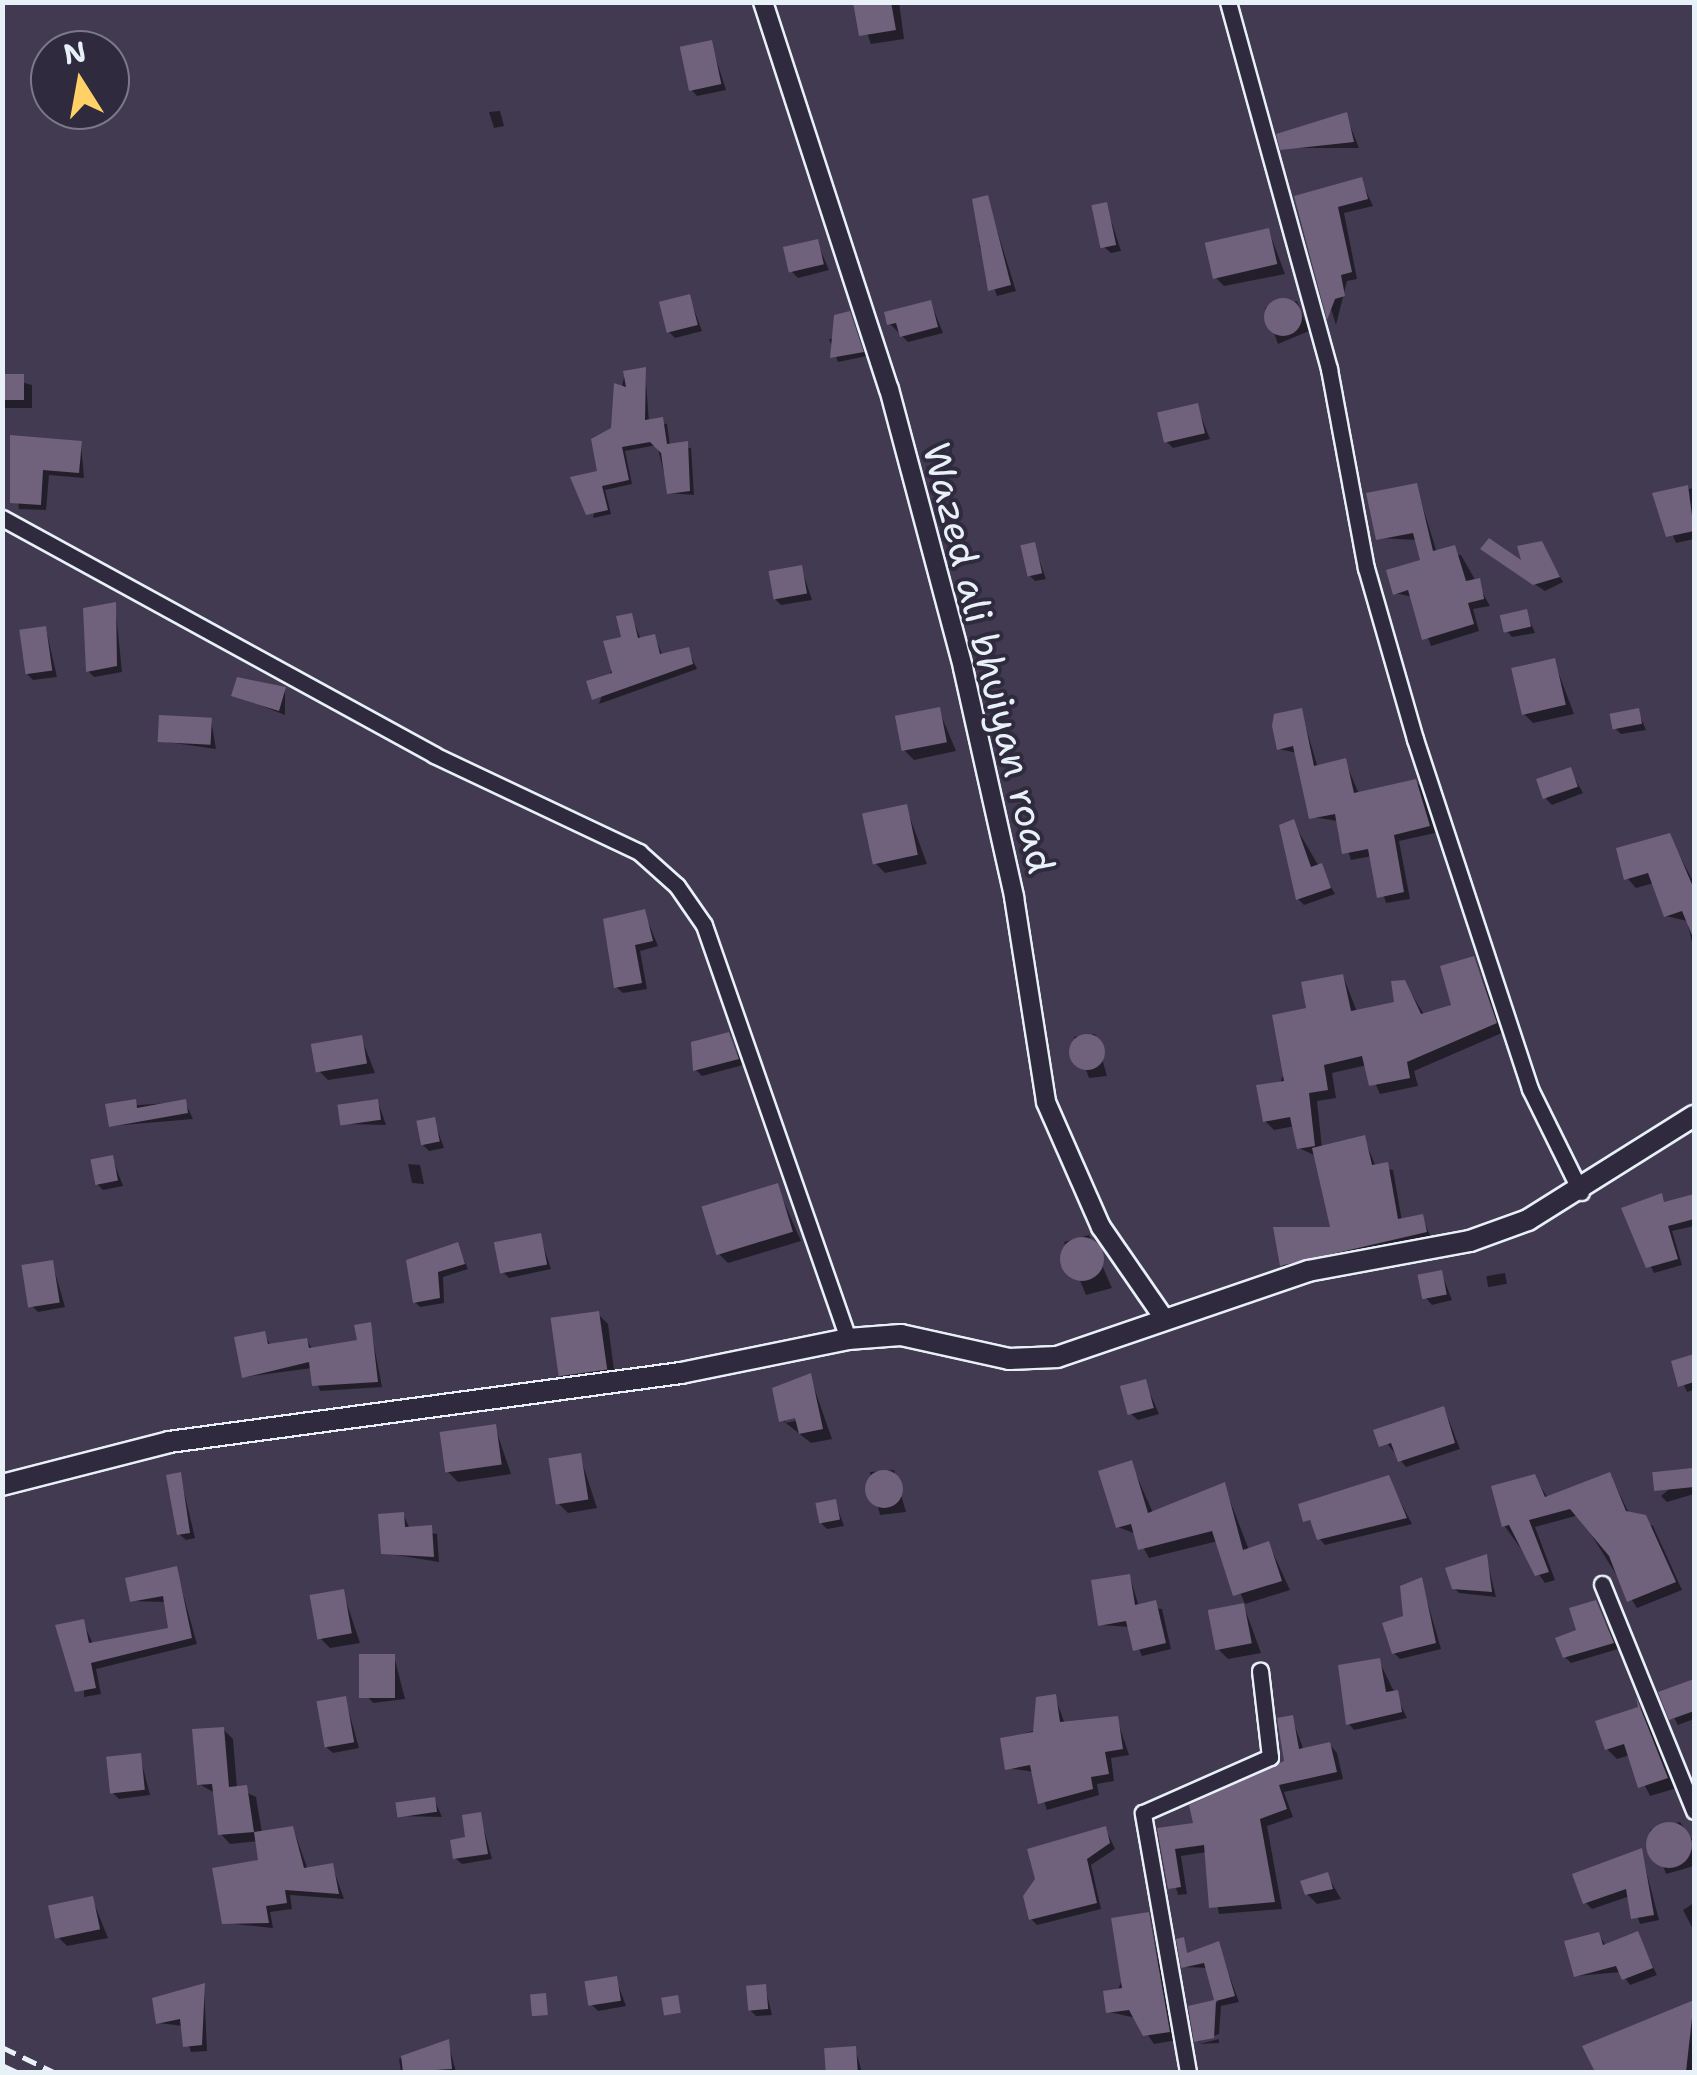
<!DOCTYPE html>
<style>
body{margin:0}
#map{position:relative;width:1697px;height:2075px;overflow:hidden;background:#423a50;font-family:"Shantell Sans",sans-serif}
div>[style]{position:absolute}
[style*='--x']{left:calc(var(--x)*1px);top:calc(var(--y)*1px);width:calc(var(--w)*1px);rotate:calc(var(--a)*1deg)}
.shadow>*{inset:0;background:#0007;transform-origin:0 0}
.building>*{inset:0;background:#70617c;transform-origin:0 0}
.round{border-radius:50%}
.roads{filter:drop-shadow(2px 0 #e8f1f8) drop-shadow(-2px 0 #e8f1f8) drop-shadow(0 2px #e8f1f8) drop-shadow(0 -2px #e8f1f8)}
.minor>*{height:15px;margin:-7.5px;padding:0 7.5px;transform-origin:7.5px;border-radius:7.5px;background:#2f2a3d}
.tertiary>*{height:18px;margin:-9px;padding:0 9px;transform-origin:9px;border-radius:9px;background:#2f2a3d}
.secondary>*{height:20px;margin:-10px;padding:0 10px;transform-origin:10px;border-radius:10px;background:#2f2a3d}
.rail>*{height:5px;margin-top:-2.5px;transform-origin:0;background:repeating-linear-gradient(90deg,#e8f1f8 0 15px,transparent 0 23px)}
span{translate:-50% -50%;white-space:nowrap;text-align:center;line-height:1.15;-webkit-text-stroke:8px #2f2a3d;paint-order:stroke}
.street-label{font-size:38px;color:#e8f1f8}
.frame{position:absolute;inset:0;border:5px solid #e8f1f8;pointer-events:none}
.north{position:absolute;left:30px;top:30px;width:100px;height:100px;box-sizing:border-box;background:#2f2a3d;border:2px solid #797a88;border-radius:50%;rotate:349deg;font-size:28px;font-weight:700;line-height:40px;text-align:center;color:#e8f1f8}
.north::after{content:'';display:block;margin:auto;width:35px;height:45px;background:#ffd166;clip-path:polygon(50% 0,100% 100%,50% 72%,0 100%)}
</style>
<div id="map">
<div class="shadow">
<i style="clip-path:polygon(856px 2px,899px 2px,904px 39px,871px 44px)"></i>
<i style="clip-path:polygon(711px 43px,726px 90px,697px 96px,691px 89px)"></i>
<i style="clip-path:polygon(500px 111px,504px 126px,494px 128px,489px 112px)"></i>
<i style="clip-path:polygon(1346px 115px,1359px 148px,1282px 148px)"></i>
<i style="clip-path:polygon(1361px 180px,1373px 206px,1344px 213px,1357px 279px,1347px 281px,1336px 325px,1297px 198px)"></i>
<i style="clip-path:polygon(987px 198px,1016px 291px,997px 296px,979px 245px,987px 243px)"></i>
<i style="clip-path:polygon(1106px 205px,1121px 251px,1111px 253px,1104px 247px)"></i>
<i style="clip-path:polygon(1269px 231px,1285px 274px,1224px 286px,1214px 276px)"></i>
<i style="clip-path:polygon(817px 242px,829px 270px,798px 278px,792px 272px)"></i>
<i style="clip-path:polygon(689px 296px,702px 331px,675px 338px,669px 332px)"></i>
<i style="clip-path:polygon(1297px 301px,1309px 331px,1278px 344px,1265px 308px)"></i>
<i style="clip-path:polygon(931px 303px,943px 333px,908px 342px,890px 324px)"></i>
<i style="clip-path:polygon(850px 314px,867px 356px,838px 362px,829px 339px,842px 337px)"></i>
<i style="clip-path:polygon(645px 369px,649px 422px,667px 424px,670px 446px,691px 448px,694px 495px,669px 493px,657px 445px,625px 451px,632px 484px,605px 490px,611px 514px,593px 518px,625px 373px)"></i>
<i style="clip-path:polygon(2px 377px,32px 385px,32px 408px,2px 408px)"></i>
<i style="clip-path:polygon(1197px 406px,1210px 439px,1173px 448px,1167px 442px)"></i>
<i style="clip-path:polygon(12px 438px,81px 443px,84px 478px,49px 475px,46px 510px,19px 509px)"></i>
<i style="clip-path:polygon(1416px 485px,1437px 553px,1461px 555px,1490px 606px,1473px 609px,1479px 631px,1431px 646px,1413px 597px,1395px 593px,1423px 562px,1417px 540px,1379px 538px)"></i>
<i style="clip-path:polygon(1694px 488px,1694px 539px,1676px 543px,1655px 495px)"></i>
<i style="clip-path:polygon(1541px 543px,1563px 582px,1545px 591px,1488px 553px,1525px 566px)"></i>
<i style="clip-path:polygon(1034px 545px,1046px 579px,1035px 581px,1029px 575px)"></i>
<i style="clip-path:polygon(801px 567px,812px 600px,781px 605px,775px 599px)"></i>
<i style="clip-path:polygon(115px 604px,122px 672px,94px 677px,88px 671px)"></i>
<i style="clip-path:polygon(1526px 612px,1535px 633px,1512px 637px,1506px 630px)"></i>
<i style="clip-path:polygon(631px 615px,641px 640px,654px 636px,663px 656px,688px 650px,697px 669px,599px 704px)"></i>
<i style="clip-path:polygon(46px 629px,57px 677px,33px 680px,27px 674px)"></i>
<i style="clip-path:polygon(1554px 661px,1574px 714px,1533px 723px,1523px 713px)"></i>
<i style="clip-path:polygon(285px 689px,285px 715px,234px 695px)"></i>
<i style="clip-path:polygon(939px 710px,956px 751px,914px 760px,904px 750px)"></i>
<i style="clip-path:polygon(1301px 711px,1318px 768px,1345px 761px,1359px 794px,1416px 782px,1423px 789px,1435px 833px,1399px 841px,1410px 899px,1386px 903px,1372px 856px,1351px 860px,1338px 821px,1312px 817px,1297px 753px,1279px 749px)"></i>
<i style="clip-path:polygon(1638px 711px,1646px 730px,1621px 734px,1615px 728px)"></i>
<i style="clip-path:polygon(211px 720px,216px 749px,160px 741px)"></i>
<i style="clip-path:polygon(1570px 770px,1583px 793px,1552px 805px,1546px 799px)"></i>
<i style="clip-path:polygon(906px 807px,927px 864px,885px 873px,875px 863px)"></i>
<i style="clip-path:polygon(1293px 822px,1335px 894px,1304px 905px,1298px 899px)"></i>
<i style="clip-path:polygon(1669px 836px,1694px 883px,1694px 951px,1687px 921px,1666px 916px,1654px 883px,1636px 888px,1627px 878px)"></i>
<i style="clip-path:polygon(644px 912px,658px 946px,640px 951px,647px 989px,623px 993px,616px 987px)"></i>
<i style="clip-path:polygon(1474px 959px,1504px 1032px,1414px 1071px,1418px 1086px,1380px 1094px,1367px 1065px,1332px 1073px,1336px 1098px,1317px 1101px,1322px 1148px,1364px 1138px,1376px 1167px,1393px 1170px,1402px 1221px,1422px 1216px,1431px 1238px,1288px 1270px,1282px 1265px,1334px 1229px,1316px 1156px,1299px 1148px,1295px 1126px,1274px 1130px,1265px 1121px,1309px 1010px,1343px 976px,1357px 1012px,1397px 1004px,1404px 982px,1425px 1016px,1454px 1007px)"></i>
<i style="clip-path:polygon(728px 1034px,743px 1065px,702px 1076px,696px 1070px)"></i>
<i style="clip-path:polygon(1095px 1034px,1107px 1076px,1089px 1078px,1074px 1037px)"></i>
<i style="clip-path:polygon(361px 1037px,375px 1073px,328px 1080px,318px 1070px)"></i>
<i style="clip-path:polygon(185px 1102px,193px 1119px,111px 1126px,108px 1107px)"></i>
<i style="clip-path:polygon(378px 1102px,386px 1125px,342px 1124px)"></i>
<i style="clip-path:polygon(434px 1120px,444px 1148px,429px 1151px,423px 1145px)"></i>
<i style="clip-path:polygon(112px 1157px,123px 1186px,103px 1190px,97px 1184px)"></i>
<i style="clip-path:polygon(408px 1164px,420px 1165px,424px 1184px,412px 1183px)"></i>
<i style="clip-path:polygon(777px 1186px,801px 1241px,728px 1263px,718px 1253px)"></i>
<i style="clip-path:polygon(1694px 1196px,1694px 1226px,1672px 1231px,1682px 1265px,1654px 1273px,1624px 1210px)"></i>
<i style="clip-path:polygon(1089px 1235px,1112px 1288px,1086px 1295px,1064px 1242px)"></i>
<i style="clip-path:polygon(540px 1236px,551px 1269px,509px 1278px,503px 1272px)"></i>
<i style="clip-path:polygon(457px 1245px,468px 1269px,443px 1277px,444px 1303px,420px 1307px,415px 1302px)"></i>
<i style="clip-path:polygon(52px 1262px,65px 1307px,38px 1312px,32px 1306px)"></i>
<i style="clip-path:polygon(1441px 1272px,1452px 1300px,1432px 1305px,1426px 1298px)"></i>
<i style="left:1505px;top:1273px;width:11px;height:19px;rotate:80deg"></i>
<i style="clip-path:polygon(598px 1314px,608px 1324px,615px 1378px,570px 1385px,560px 1375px)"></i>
<i style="clip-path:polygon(370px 1325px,382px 1387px,320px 1391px,312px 1368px,245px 1377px,264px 1334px,271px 1346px,307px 1341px,313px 1350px,359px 1342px)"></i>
<i style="clip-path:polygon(1694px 1357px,1694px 1390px,1687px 1392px,1674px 1363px)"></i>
<i style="clip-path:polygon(evenodd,810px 1376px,832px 1439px,811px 1443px,782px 1420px,810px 1376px,785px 1418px,808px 1418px,785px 1423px,785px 1418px)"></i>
<i style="clip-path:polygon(1145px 1382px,1159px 1414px,1138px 1420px,1131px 1414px)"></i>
<i style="clip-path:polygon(1444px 1408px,1460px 1449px,1406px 1467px,1377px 1431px)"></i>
<i style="clip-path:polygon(495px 1427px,511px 1474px,458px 1482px,448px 1472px)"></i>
<i style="clip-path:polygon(580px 1456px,597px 1508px,568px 1513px,558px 1503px)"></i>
<i style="clip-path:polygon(1131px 1463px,1153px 1513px,1224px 1485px,1249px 1550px,1269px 1544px,1290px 1590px,1245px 1604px,1218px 1541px,1149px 1558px,1136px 1534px,1118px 1527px)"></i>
<i style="clip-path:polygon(894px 1470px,906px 1512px,880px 1515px,870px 1472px)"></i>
<i style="clip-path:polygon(1691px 1471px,1694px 1494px,1667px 1502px,1661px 1496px)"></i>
<i style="clip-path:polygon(180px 1475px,195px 1538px,186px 1540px,179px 1534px)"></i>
<i style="clip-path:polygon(1610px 1475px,1630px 1515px,1653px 1526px,1682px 1590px,1637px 1608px,1579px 1515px,1535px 1527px,1555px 1580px,1545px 1583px,1504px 1525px,1534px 1477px,1548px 1498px)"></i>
<i style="clip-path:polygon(1388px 1478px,1412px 1524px,1325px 1545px,1319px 1538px,1302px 1505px)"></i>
<i style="clip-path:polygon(835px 1501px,844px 1526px,827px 1529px,821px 1523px)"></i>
<i style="clip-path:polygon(403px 1514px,410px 1529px,437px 1534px,439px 1562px,384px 1553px)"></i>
<i style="clip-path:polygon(1486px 1557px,1496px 1597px,1459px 1593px,1454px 1588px)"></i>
<i style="clip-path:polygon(176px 1569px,197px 1644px,96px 1669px,101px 1694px,84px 1697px,83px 1622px,93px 1644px,171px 1630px,166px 1602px,132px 1601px)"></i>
<i style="clip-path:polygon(1130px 1577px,1139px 1607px,1162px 1609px,1171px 1649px,1142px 1656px,1130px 1627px,1101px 1625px)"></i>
<i style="clip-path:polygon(1421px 1580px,1441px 1649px,1400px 1659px,1394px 1653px)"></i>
<i style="clip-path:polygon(343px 1592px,360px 1643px,330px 1648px,320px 1638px)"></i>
<i style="clip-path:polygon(1596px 1602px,1618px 1649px,1571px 1663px,1565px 1657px)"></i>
<i style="clip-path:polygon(1244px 1606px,1261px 1653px,1228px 1659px,1218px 1649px)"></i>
<i style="clip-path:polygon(394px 1656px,405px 1699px,373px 1703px,367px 1696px)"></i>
<i style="clip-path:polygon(1379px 1661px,1407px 1718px,1354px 1730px,1348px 1723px)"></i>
<i style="clip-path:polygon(1694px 1681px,1694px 1719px,1678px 1725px,1661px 1693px)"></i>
<i style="clip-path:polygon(1055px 1697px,1065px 1724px,1117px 1719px,1129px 1755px,1111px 1758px,1114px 1781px,1097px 1784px,1099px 1795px,1047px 1810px,1034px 1772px,1007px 1768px,1002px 1740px,1043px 1728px)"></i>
<i style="clip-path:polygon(345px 1698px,359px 1748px,333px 1753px,326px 1747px)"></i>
<i style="clip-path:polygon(1641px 1708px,1677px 1788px,1650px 1796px,1630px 1755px,1617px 1759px,1607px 1749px,1598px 1722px)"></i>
<i style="clip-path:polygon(1292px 1718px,1304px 1751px,1330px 1745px,1337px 1753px,1343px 1779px,1284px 1792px,1293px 1817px,1267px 1826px,1282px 1909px,1219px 1914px,1207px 1852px,1181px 1856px,1187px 1894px,1178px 1895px,1160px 1830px,1196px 1825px,1286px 1763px)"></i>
<i style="clip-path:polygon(223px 1729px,233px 1739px,237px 1788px,256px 1797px,262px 1833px,293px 1828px,308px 1870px,332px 1865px,344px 1899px,290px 1895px,292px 1909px,270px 1912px,273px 1928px,225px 1923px,261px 1862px,258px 1841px,230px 1844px,220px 1833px,215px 1793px,199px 1784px)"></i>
<i style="clip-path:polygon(140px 1756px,150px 1795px,119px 1799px,113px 1793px)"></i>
<i style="clip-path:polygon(434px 1799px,442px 1817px,399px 1816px)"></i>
<i style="clip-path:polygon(480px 1815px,492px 1859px,462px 1864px,455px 1858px)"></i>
<i style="clip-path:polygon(1680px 1822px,1694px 1842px,1694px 1866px,1666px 1874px,1650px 1830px)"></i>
<i style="clip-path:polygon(1105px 1828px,1115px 1849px,1091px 1865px,1101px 1909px,1037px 1925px,1031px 1919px)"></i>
<i style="clip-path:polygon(1641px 1851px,1659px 1920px,1640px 1924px,1630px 1896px,1592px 1909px,1586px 1903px)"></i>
<i style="clip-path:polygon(1327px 1875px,1341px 1899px,1317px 1904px,1307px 1894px)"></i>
<i style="clip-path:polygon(92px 1898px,108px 1938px,67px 1946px,57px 1936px)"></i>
<i style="clip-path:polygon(1694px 1903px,1694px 1931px,1683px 1910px)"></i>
<i style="clip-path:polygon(1148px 1915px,1177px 2040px,1154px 2044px,1136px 2018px,1109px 2012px)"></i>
<i style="clip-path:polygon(1637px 1934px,1657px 1975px,1630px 1985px,1621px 1972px,1576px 1976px,1599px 1935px,1606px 1946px)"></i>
<i style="clip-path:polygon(1218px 1944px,1239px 2002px,1221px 2006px,1219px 2034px,1198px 2042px,1191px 2008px,1218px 2002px,1208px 1968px,1184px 1967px,1188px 1955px)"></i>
<i style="clip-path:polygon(616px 1979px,626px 2006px,598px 2011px,592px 2005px)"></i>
<i style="clip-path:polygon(204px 1986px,207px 2051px,191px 2052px,183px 2026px,159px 2023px)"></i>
<i style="clip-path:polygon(765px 1987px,772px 2015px,756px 2016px,750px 2010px)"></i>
<i style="clip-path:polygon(1694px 2001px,1694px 2071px,1597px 2072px,1585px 2048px)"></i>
<i style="clip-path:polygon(1219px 2039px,1219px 2043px,1199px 2044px)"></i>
<i style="clip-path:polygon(448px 2042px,456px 2072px,401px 2072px,399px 2059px)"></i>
<i style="clip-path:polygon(855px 2049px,862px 2072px,828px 2072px,827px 2051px)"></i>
</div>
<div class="building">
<i style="clip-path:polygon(853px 2px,891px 2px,896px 30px,859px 36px)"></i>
<i style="left:712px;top:40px;width:45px;height:33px;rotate:78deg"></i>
<i style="clip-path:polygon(1347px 112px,1354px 142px,1280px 150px,1276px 134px)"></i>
<i style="clip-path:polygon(1362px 177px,1368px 199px,1338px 207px,1352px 272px,1341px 275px,1345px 296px,1335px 299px,1327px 320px,1294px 196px)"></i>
<i style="clip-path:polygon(988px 195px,1011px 285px,988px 291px,972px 199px)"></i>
<i style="left:1107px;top:202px;width:44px;height:16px;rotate:78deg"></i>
<i style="left:1269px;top:228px;width:37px;height:66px;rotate:77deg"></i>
<i style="left:818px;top:239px;width:26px;height:36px;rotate:77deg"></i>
<i style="left:690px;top:294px;width:32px;height:32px;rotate:76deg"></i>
<i class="round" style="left:1264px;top:298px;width:38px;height:38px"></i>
<i style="clip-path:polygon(931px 300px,938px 327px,900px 337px,896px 323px,887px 325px,884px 312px)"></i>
<i style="clip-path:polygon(850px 311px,864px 352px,830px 358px,834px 315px)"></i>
<i style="clip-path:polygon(646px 367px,645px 420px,663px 417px,667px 444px,688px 441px,690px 491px,667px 494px,661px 453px,650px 442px,622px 447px,629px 480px,602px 486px,608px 510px,586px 515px,570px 477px,597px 471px,591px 439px,611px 428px,614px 383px,626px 387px,623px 371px)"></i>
<i style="left:2px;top:374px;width:22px;height:26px"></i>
<i style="left:1198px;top:403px;width:31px;height:42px;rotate:77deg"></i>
<i style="clip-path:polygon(10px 435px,82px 441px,79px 473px,43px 470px,41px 505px,10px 503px)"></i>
<i style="clip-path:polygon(1417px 483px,1433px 551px,1455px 545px,1466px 581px,1480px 578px,1484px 599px,1468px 603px,1474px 624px,1422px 640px,1408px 590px,1393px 595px,1386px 570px,1420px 560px,1413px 533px,1376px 540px,1366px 493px)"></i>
<i style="clip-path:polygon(1688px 485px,1694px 531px,1666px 537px,1652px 493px)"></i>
<i style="clip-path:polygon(1489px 538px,1521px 560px,1517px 546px,1542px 541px,1560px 577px,1533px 585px,1480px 549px)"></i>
<i style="left:1035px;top:542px;width:32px;height:15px;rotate:77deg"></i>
<i style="left:802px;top:565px;width:29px;height:34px;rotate:80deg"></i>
<i style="clip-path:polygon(116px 602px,117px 666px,86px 672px,83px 608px)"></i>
<i style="left:1527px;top:609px;width:18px;height:28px;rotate:77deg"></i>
<i style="clip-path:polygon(632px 613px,638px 638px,655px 634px,660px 654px,689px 647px,693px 664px,592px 700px,586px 681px,612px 673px,603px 641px,621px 637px,616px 616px)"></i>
<i style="left:46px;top:626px;width:45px;height:27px;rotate:82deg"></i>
<i style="left:1555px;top:658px;width:48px;height:45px;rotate:77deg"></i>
<i style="clip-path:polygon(237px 677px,286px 687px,279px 711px,231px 696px)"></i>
<i style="left:940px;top:707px;width:36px;height:46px;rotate:79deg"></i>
<i style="clip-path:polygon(1302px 708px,1314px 766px,1346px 758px,1354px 793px,1416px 779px,1430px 826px,1394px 835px,1404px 892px,1377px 898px,1368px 849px,1342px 854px,1335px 814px,1309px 819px,1293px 746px,1277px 750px,1272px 726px,1274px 714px)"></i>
<i style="left:1639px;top:708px;width:16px;height:30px;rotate:79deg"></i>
<i style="left:159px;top:715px;width:53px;height:27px;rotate:3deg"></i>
<i style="left:1571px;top:767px;width:21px;height:37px;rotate:71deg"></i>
<i style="left:907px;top:804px;width:52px;height:46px;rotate:78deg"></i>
<i style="clip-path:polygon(1294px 819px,1311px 867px,1322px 863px,1331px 888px,1296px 900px,1279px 825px)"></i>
<i style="clip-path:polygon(1670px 833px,1694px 889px,1694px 940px,1682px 911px,1664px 917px,1648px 873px,1624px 880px,1616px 848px)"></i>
<i style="clip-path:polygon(645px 909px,653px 941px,635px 945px,642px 983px,614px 988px,603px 919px)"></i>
<i style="clip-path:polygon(1474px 956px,1497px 1023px,1407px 1062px,1410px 1078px,1369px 1086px,1362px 1056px,1324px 1065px,1328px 1090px,1309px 1093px,1315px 1146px,1297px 1149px,1290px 1117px,1263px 1122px,1256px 1085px,1284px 1081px,1272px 1015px,1306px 1008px,1301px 982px,1343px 974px,1351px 1011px,1394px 1002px,1391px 981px,1405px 980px,1421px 1014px,1451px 1005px,1440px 966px)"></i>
<i style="clip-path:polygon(729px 1032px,739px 1059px,693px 1071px,691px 1042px)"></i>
<i class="round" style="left:1069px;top:1034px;width:36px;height:36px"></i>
<i style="left:362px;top:1035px;width:29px;height:52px;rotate:80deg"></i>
<i style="clip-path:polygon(136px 1099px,137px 1108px,186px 1099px,188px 1113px,109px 1127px,105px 1104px)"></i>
<i style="left:378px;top:1099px;width:21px;height:41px;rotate:82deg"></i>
<i style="left:435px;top:1117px;width:25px;height:19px;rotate:79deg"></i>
<i style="clip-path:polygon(1365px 1135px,1372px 1165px,1388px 1162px,1398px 1219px,1423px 1214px,1427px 1232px,1280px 1266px,1273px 1227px,1330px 1227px,1312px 1148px)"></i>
<i style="left:113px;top:1155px;width:26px;height:23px;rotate:79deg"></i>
<i style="left:778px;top:1183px;width:51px;height:80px;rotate:73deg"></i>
<i style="clip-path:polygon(1662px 1193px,1664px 1202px,1694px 1194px,1694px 1219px,1668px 1226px,1678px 1259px,1646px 1268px,1621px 1208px)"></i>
<i style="left:541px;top:1233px;width:32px;height:48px;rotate:79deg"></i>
<i class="round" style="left:1060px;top:1237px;width:44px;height:44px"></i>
<i style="clip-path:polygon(458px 1242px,465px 1264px,438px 1272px,440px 1298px,413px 1303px,406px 1260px)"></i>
<i style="left:53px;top:1260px;width:43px;height:32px;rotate:81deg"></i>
<i style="left:1442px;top:1270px;width:25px;height:25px;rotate:79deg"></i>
<i style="left:599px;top:1311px;width:59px;height:49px;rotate:82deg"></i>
<i style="clip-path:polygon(371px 1322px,378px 1382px,312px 1386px,309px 1362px,242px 1378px,234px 1337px,265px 1331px,268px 1344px,307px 1338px,309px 1348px,357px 1340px,354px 1325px)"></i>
<i style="clip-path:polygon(1694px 1354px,1694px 1382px,1678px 1387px,1671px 1361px)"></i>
<i style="clip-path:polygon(811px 1373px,823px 1429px,799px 1434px,795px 1418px,779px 1422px,772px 1388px)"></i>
<i style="left:1146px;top:1379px;width:30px;height:27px;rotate:75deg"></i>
<i style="clip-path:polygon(1444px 1406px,1455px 1443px,1398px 1462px,1391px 1443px,1379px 1447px,1373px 1430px)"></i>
<i style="left:496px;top:1424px;width:41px;height:57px;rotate:82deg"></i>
<i style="left:581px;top:1453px;width:47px;height:33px;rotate:81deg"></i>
<i style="clip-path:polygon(1132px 1460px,1148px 1513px,1225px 1482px,1243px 1550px,1269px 1541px,1282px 1581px,1233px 1596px,1212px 1531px,1138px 1550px,1131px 1524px,1116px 1528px,1098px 1471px)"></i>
<i style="left:1692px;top:1468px;width:19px;height:40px;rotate:84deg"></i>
<i class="round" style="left:865px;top:1470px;width:38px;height:38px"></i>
<i style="clip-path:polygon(181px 1472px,190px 1533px,177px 1535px,166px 1475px)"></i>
<i style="clip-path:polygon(1610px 1472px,1626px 1511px,1646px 1515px,1676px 1582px,1627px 1602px,1609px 1556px,1570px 1509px,1529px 1520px,1549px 1572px,1535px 1576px,1509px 1525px,1502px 1527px,1491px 1486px,1535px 1474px,1545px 1497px)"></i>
<i style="clip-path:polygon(1389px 1475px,1407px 1518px,1317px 1540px,1310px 1520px,1303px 1522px,1298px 1504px)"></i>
<i style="left:836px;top:1499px;width:21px;height:21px;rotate:79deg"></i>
<i style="clip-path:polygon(404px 1512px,405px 1527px,432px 1525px,434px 1557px,381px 1554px,378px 1514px)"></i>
<i style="clip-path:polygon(1487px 1554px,1492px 1592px,1452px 1589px,1445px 1568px)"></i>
<i style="clip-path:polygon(177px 1566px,192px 1638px,91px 1663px,96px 1688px,75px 1692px,55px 1625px,84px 1619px,89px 1643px,168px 1628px,163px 1596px,130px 1602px,125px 1578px)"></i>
<i style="clip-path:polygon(1130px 1574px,1135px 1605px,1156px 1600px,1166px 1643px,1133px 1651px,1126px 1621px,1098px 1626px,1091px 1580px)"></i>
<i style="clip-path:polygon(1422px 1577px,1436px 1643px,1392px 1654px,1382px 1623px,1403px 1616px,1400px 1586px)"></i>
<i style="left:344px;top:1589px;width:45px;height:35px;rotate:80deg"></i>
<i style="clip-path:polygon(1596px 1600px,1614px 1643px,1563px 1658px,1555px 1638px,1576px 1630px,1569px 1608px)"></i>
<i style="left:1244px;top:1603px;width:41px;height:37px;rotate:79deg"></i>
<i style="left:359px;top:1654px;width:36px;height:44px"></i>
<i style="clip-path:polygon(1380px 1658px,1386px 1692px,1398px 1690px,1402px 1712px,1346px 1725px,1338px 1665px)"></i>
<i style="clip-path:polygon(1694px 1679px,1694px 1711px,1669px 1720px,1658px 1692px)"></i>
<i style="clip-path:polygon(1056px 1694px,1060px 1722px,1118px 1716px,1123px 1749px,1105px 1752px,1109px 1774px,1091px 1777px,1093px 1789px,1038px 1804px,1030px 1765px,1005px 1770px,1000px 1738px,1033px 1732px,1036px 1697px)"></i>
<i style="left:346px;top:1696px;width:47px;height:30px;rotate:80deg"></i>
<i style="clip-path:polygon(1636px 1697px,1668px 1778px,1638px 1788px,1624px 1744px,1605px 1750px,1595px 1721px,1638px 1707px)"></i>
<i style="clip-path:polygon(1293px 1715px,1299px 1749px,1330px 1742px,1337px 1772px,1279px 1785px,1287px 1809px,1260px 1819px,1275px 1902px,1209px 1908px,1204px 1845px,1175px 1849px,1181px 1887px,1168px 1889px,1157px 1828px,1193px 1823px,1189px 1805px,1284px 1761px,1277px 1718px)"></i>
<i style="clip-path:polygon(224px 1727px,229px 1787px,247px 1785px,254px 1832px,218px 1835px,212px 1784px,197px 1785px,192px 1729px)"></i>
<i style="left:141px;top:1753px;width:37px;height:35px;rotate:84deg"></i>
<i style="left:435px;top:1797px;width:15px;height:40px;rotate:82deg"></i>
<i style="clip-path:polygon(481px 1812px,488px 1854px,453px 1859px,450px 1840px,465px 1837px,462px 1815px)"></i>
<i class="round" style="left:1646px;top:1822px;width:46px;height:46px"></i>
<i style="clip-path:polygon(293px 1826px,304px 1868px,333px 1863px,339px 1894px,285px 1890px,287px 1903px,266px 1906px,269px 1923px,222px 1924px,212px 1868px,258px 1860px,254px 1832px)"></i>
<i style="clip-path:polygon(1106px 1826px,1110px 1843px,1087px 1859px,1097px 1903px,1029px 1920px,1023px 1896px,1035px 1879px,1027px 1849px)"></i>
<i style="clip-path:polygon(1642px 1848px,1654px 1915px,1631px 1919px,1626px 1889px,1583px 1904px,1572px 1874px)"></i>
<i style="clip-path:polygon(1328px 1872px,1333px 1889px,1305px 1895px,1300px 1881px)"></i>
<i style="left:93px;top:1896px;width:34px;height:46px;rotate:78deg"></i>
<i style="clip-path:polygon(1149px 1912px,1170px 2032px,1143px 2036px,1129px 2010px,1106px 2013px,1103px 1991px,1122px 1988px,1111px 1918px)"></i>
<i style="clip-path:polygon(1638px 1931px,1653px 1968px,1622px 1980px,1616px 1966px,1574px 1977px,1564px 1941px,1599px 1932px,1603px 1945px)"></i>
<i style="clip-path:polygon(1184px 1937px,1187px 1953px,1219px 1941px,1235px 1996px,1216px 2001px,1214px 2038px,1194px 2042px,1188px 2006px,1214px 2000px,1204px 1963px,1181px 1968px,1176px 1939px)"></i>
<i style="left:617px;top:1976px;width:25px;height:33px;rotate:81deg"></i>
<i style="clip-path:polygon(205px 1983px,202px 2045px,183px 2047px,180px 2019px,156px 2024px,152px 1998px)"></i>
<i style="left:766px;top:1984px;width:25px;height:20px;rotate:85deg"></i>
<i style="left:546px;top:1993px;width:22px;height:16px;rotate:85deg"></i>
<i style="left:678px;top:1995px;width:18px;height:17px;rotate:81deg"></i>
<i style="clip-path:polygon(1694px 2000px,1686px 2072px,1595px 2072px,1582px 2046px)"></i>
<i style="clip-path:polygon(449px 2039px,452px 2069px,403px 2072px,401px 2056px)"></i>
<i style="left:856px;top:2046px;width:26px;height:32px;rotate:86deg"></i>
</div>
<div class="roads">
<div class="minor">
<i style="--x:1228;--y:2;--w:381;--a:74.6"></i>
<i style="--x:1329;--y:369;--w:202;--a:79.5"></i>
<i style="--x:1366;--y:568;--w:178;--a:74"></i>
<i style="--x:1415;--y:739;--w:368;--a:71.8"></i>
<i style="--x:1530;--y:1089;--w:115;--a:63.7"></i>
<i style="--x:2;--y:518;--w:493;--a:28.7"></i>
<i style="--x:434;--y:755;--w:227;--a:25.3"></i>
<i style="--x:639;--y:852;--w:51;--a:41.8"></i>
<i style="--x:677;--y:886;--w:47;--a:55.3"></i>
<i style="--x:704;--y:925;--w:438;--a:70.8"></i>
<i style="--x:1602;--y:1584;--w:245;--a:67.9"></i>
<i style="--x:1188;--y:2072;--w:263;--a:-99.9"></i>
<i style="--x:1143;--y:1813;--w:139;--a:-23.8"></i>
<i style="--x:1270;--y:1757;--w:87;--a:-96.6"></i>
</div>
<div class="tertiary">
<i style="--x:763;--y:2;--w:407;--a:72"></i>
<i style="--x:889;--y:389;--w:289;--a:75.1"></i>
<i style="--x:963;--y:668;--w:235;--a:77.4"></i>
<i style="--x:1014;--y:897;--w:207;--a:81.1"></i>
<i style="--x:1046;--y:1102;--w:137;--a:66.3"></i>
<i style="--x:1101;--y:1227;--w:109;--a:55.4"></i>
</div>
<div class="secondary">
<i style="--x:2;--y:1485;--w:172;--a:-14.4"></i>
<i style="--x:169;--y:1442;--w:517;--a:-7.68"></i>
<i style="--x:681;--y:1373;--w:170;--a:-11.5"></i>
<i style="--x:848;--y:1339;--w:53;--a:-4.3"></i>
<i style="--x:901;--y:1335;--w:111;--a:12.5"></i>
<i style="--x:1009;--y:1359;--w:48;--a:-2.4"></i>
<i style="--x:1057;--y:1357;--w:265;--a:-18.9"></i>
<i style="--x:1308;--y:1271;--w:165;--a:-10.5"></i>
<i style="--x:1470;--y:1241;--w:62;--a:-19.9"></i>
<i style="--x:1528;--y:1220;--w:196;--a:-32.1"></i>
</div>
</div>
<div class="rail">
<i style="--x:2;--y:2047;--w:58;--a:25.7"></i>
<i style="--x:2;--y:2065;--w:17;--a:25"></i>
</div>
<div class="street-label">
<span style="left:989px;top:658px;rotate:76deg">Wazed ali bhuiyan road</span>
</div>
<div class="frame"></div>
<div class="north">N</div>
</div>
